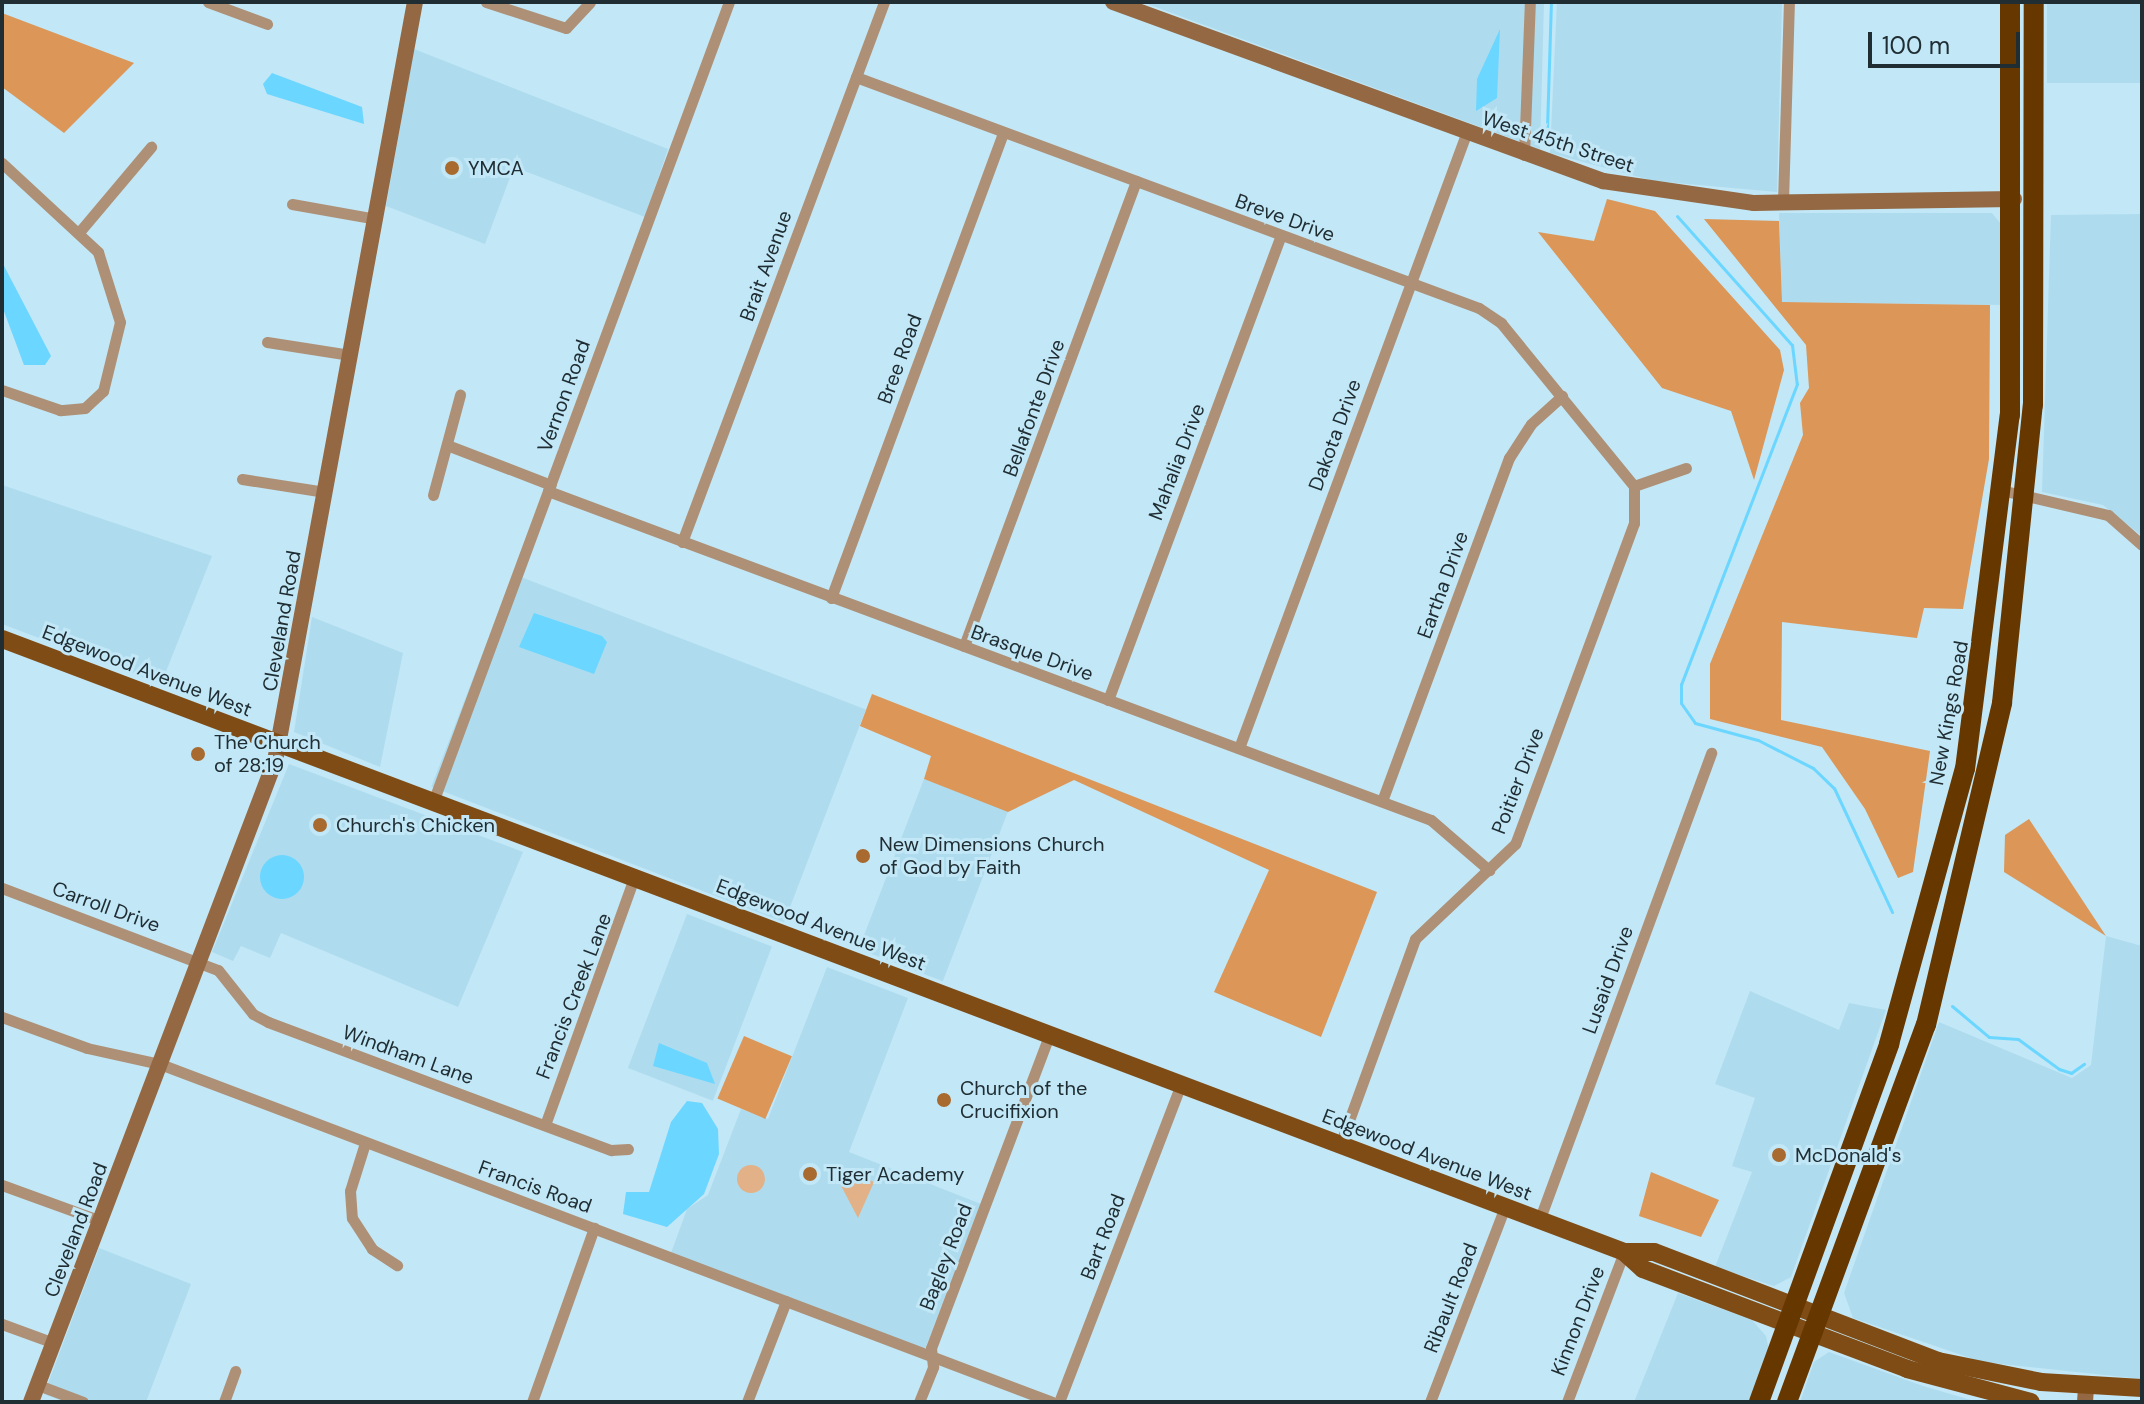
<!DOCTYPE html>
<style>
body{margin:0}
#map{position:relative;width:2144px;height:1404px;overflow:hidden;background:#c2e7f6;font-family:"DM Sans",sans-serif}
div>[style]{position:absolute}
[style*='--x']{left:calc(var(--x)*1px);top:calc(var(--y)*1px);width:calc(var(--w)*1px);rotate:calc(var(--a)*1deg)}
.built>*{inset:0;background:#aedcee;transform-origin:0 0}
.green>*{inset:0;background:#e2b187}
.round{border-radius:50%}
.forest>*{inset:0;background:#db9658;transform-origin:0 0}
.water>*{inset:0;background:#6bd6ff}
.stream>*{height:3px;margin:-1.5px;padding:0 1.5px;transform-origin:1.5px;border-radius:1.5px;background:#6bd6ff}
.street>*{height:11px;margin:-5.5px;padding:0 5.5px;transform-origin:5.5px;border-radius:5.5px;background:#ae9076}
.secondary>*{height:16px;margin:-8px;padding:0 8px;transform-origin:8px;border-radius:8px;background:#946842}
.primary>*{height:18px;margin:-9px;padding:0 9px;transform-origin:9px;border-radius:9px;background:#804c15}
.highway>*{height:20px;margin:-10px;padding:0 10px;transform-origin:10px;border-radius:10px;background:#673700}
.dots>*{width:22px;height:22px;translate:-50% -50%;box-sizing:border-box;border:4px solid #c2e7f6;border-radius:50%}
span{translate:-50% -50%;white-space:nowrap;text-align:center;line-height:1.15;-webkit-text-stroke:6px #c2e7f6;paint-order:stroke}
.street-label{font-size:20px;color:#202e34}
.poi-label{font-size:20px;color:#202e34}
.left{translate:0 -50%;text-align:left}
.frame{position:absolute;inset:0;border:4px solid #202e34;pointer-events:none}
.scale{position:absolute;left:1868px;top:32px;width:152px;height:36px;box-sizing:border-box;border:4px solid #202e34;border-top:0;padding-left:10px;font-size:24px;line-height:28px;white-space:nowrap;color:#202e34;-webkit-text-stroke:6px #c2e7f6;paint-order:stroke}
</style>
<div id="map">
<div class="built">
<i style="clip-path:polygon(1142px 2px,1544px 2px,1540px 149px,1494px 132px)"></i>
<i style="clip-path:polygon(1557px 2px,1782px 2px,1777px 192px,1654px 181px,1550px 153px)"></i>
<i style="left:2047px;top:2px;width:95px;height:81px"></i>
<i style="clip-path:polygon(414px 49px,668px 149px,645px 217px,514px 167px,485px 244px,386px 206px)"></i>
<i style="clip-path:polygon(1779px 213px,1992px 213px,2001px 224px,2002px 305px,1782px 302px)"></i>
<i style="clip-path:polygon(2142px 214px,2140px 350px,2142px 536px,2103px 505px,2042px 492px,2051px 215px)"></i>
<i style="clip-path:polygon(2px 485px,212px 556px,161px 684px,2px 624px)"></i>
<i style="left:513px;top:574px;width:378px;height:228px;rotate:21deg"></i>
<i style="clip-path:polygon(312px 617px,403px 653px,380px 767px,294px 732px)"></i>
<i style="clip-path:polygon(289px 764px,523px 852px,458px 1007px,281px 933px,270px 958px,241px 946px,233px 961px,212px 952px)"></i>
<i style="left:924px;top:779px;width:90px;height:182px;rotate:21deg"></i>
<i style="left:687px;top:914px;width:91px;height:165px;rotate:21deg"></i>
<i style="clip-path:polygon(2106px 936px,2142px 946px,2142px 1379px,1982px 1362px,1853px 1318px,1844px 1293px,1939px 1022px,2072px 1078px,2091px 1065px)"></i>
<i style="clip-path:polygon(827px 967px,908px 998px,849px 1152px,981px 1204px,925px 1349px,671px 1253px,687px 1209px,708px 1195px,741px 1109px,768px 1119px)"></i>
<i style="clip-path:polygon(1750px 991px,1839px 1030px,1849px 1003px,1886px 1010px,1791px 1277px,1774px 1286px,1715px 1267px,1752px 1172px,1732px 1166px,1755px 1098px,1715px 1084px)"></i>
<i style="clip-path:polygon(99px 1248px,191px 1284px,146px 1402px,65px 1402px,44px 1394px)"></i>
<i style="clip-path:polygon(1678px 1293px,1752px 1320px,1766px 1336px,1769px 1350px,1753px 1402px,1634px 1402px)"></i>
<i style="clip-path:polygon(1829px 1352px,1923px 1386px,1978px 1402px,1800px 1402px,1814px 1362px)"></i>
</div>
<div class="green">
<i class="round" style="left:737px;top:1165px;width:28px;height:28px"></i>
<i style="clip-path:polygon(849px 1171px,874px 1182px,858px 1218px,838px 1180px)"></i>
</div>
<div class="forest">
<i style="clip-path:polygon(2px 13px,134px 63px,64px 133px,2px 87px)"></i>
<i style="clip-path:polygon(1607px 199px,1655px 211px,1780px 350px,1784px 370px,1754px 480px,1731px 411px,1662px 388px,1538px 232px,1594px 241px)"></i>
<i style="clip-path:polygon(1704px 219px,1779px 221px,1782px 302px,1990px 305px,1989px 459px,1963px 609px,1924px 608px,1917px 638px,1782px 622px,1781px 720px,1930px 751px,1913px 872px,1898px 878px,1865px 809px,1822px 747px,1710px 719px,1710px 664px,1803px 435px,1800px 403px,1809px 388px,1806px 345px)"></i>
<i style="clip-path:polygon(872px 694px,1377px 892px,1321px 1037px,1214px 992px,1269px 870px,1074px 780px,1008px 812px,924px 779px,931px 756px,860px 726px)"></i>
<i style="clip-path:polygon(2029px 819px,2106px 936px,2004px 872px,2005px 835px)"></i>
<i style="left:744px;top:1036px;width:52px;height:68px;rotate:23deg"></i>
<i style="clip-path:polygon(1651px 1172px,1719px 1200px,1701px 1237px,1639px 1216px)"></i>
</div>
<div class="water">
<i style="clip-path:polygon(1500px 29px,1497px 98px,1476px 111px,1477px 79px)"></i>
<i style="clip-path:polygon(272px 73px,362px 107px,364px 124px,267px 94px,263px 84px)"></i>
<i style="clip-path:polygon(2px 262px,51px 356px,45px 365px,24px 365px,2px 306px)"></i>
<i style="clip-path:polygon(534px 613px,602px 636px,607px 642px,594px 674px,519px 647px)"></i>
<i class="round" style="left:260px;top:855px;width:44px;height:44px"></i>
<i style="clip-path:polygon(659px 1043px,707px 1063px,715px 1084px,653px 1066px)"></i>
<i style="clip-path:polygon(687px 1101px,702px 1103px,718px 1129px,719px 1154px,704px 1194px,667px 1227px,623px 1214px,626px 1192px,649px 1192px,671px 1122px)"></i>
</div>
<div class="stream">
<i style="--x:1547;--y:128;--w:126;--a:-88.2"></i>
<i style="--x:1677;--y:216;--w:173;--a:48.3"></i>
<i style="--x:1792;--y:345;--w:39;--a:83"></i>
<i style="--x:1797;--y:384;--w:322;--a:111.1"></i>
<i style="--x:1681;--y:684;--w:19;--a:90"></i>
<i style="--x:1681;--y:703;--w:24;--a:55"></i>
<i style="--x:1695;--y:723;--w:65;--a:15.1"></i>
<i style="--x:1758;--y:740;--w:62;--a:27"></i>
<i style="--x:1813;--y:768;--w:29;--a:44"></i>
<i style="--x:1834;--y:788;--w:137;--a:64.9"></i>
<i style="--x:1952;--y:1006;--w:48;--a:40"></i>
<i style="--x:1989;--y:1037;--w:29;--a:4"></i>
<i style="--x:2018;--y:1039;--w:51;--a:36.2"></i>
<i style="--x:2059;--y:1069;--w:13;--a:18"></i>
<i style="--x:2071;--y:1073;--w:16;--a:-35"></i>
</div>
<div class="street">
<i style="--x:208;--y:2;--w:63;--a:20.4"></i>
<i style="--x:486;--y:2;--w:84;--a:18"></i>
<i style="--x:566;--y:28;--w:35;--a:-47"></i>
<i style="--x:856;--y:77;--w:664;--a:20.34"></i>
<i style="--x:1479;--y:308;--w:27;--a:34"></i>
<i style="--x:1501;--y:323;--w:210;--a:50.8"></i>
<i style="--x:1634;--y:486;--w:37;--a:90"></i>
<i style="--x:1634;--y:523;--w:342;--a:110.3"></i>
<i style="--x:1515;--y:844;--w:138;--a:136.5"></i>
<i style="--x:1415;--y:939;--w:219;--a:110"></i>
<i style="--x:1524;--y:155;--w:153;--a:-87.8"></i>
<i style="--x:2;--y:163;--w:131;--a:42.8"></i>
<i style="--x:98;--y:252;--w:73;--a:72.6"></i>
<i style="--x:120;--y:322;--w:71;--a:103.8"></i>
<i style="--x:103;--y:391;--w:25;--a:137"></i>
<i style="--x:85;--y:408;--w:25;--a:175"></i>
<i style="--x:60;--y:410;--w:61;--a:-161"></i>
<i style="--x:1783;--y:202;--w:200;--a:-88.3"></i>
<i style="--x:292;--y:204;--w:85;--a:10.1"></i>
<i style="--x:81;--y:230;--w:109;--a:-49.9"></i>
<i style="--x:267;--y:342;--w:84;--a:8.9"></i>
<i style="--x:447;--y:445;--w:111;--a:21"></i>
<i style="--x:242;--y:479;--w:84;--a:8.9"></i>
<i style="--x:1634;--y:486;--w:55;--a:-19.1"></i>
<i style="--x:548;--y:491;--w:942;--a:20.44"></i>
<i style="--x:1431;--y:820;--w:77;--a:40.8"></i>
<i style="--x:2005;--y:491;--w:106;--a:13.1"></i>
<i style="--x:2108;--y:515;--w:45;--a:41.4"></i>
<i style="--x:433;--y:495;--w:104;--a:-74.9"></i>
<i style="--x:682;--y:542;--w:577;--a:-69.49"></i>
<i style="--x:831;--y:598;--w:496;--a:-69.7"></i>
<i style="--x:964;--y:646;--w:496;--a:-69.7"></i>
<i style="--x:1108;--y:700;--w:495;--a:-69.6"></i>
<i style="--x:1239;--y:748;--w:655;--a:-69.71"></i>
<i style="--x:1382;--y:801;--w:366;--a:-69.7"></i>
<i style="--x:1509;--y:458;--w:40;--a:-57.1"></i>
<i style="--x:1531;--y:424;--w:42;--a:-42.1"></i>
<i style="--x:433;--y:802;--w:853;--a:-69.7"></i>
<i style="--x:2;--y:888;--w:231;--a:20.8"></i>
<i style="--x:218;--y:970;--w:56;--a:51.5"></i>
<i style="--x:253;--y:1014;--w:17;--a:28"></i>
<i style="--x:268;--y:1022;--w:366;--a:20.5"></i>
<i style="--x:611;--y:1150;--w:17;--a:-3"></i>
<i style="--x:2;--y:1017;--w:90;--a:20"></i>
<i style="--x:87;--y:1048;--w:75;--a:12.4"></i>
<i style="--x:160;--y:1064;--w:954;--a:20.75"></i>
<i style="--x:545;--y:1125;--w:263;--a:-70.2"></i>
<i style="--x:365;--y:1143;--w:50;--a:107.4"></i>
<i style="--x:350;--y:1191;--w:27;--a:86"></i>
<i style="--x:352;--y:1218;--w:37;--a:57"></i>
<i style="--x:372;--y:1249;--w:30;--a:33"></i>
<i style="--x:2;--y:1185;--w:105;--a:20"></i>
<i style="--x:1539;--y:1221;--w:499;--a:-69.8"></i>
<i style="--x:2;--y:1324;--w:55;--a:20.1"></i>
<i style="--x:38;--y:1385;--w:48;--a:20.7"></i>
<i style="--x:224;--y:1402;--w:33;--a:-70"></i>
<i style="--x:532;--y:1402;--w:185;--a:-70.4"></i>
<i style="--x:747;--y:1402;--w:108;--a:-68.9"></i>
<i style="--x:919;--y:1402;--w:38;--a:-68"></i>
<i style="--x:933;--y:1367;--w:19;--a:-96"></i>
<i style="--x:931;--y:1348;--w:335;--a:-69.3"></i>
<i style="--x:1059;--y:1402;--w:340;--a:-69"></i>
<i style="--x:1430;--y:1402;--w:209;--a:-69"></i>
<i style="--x:1567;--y:1402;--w:160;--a:-69.2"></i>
</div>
<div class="secondary">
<i style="--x:1113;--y:2;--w:522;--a:20.07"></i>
<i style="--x:1603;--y:181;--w:153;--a:8.3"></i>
<i style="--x:1754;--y:203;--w:260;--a:-0.9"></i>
<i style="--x:31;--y:1402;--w:686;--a:-69.16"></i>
<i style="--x:275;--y:761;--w:772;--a:-79.55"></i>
<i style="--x:2085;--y:1402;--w:15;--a:-86"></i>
</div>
<div class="primary">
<i style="--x:2;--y:639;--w:1734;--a:20.7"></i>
<i style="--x:1624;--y:1252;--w:30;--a:0"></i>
<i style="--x:1654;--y:1252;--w:304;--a:21"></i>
<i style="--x:1938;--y:1361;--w:105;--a:11.5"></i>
<i style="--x:2041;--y:1382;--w:101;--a:3.4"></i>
<i style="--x:1624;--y:1252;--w:25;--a:42"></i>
<i style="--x:1643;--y:1269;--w:282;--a:20.7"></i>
<i style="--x:1907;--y:1369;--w:128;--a:14.9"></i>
</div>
<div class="highway">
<i style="--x:1759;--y:1402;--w:381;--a:-70"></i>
<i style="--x:1889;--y:1044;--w:285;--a:-74.6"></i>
<i style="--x:1965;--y:769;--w:357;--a:-82.8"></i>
<i style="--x:2010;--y:415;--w:413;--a:-90"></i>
<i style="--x:1787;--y:1402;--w:402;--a:-69.8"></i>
<i style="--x:1926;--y:1025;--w:331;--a:-76.7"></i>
<i style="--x:2002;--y:703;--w:300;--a:-84.1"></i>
<i style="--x:2033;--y:405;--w:403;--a:-89.9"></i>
</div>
<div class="dots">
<i style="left:452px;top:168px;background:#a86a2f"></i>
<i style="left:198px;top:754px;background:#a86a2f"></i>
<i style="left:320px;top:825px;background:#a86a2f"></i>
<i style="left:863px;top:856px;background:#a86a2f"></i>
<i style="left:944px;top:1100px;background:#a86a2f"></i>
<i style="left:1779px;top:1155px;background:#a86a2f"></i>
<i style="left:810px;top:1174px;background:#a86a2f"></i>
</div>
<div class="street-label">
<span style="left:1558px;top:142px;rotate:18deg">West 45th Street</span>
<span style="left:1285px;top:218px;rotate:20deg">Breve Drive</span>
<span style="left:766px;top:266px;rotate:-70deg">Brait Avenue</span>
<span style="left:900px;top:359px;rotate:-70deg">Bree Road</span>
<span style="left:564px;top:396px;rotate:-70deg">Vernon Road</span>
<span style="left:1034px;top:408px;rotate:-70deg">Bellafonte Drive</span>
<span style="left:1335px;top:435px;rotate:-70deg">Dakota Drive</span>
<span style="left:1177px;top:462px;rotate:-69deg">Mahalia Drive</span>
<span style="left:1443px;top:585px;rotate:-70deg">Eartha Drive</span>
<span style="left:282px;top:621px;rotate:-80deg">Cleveland Road</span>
<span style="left:1032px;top:653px;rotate:20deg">Brasque Drive</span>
<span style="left:147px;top:671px;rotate:21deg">Edgewood Avenue West</span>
<span style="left:1949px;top:713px;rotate:-80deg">New Kings Road</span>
<span style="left:1518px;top:781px;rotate:-69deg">Poitier Drive</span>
<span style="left:106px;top:907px;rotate:20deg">Carroll Drive</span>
<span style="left:821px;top:925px;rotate:21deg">Edgewood Avenue West</span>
<span style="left:1608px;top:980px;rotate:-70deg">Lusaid Drive</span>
<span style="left:574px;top:996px;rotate:-69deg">Francis Creek Lane</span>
<span style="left:408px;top:1055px;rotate:20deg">Windham Lane</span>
<span style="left:1427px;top:1155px;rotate:21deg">Edgewood Avenue West</span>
<span style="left:535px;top:1187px;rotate:20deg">Francis Road</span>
<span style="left:76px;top:1230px;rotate:-69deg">Cleveland Road</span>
<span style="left:1103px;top:1237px;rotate:-69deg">Bart Road</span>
<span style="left:946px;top:1257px;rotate:-69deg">Bagley Road</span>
<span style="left:1451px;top:1298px;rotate:-69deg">Ribault Road</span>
<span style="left:1578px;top:1321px;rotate:-69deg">Kinnon Drive</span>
</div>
<div class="poi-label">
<span class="left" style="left:468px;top:168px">YMCA</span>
<span class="left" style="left:214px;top:754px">The Church<br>of 28:19</span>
<span class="left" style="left:336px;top:825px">Church's Chicken</span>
<span class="left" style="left:879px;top:856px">New Dimensions Church<br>of God by Faith</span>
<span class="left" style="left:960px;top:1100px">Church of the<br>Crucifixion</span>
<span class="left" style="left:1795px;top:1155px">McDonald's</span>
<span class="left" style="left:826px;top:1174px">Tiger Academy</span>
</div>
<div class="frame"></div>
<div class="scale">100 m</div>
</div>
